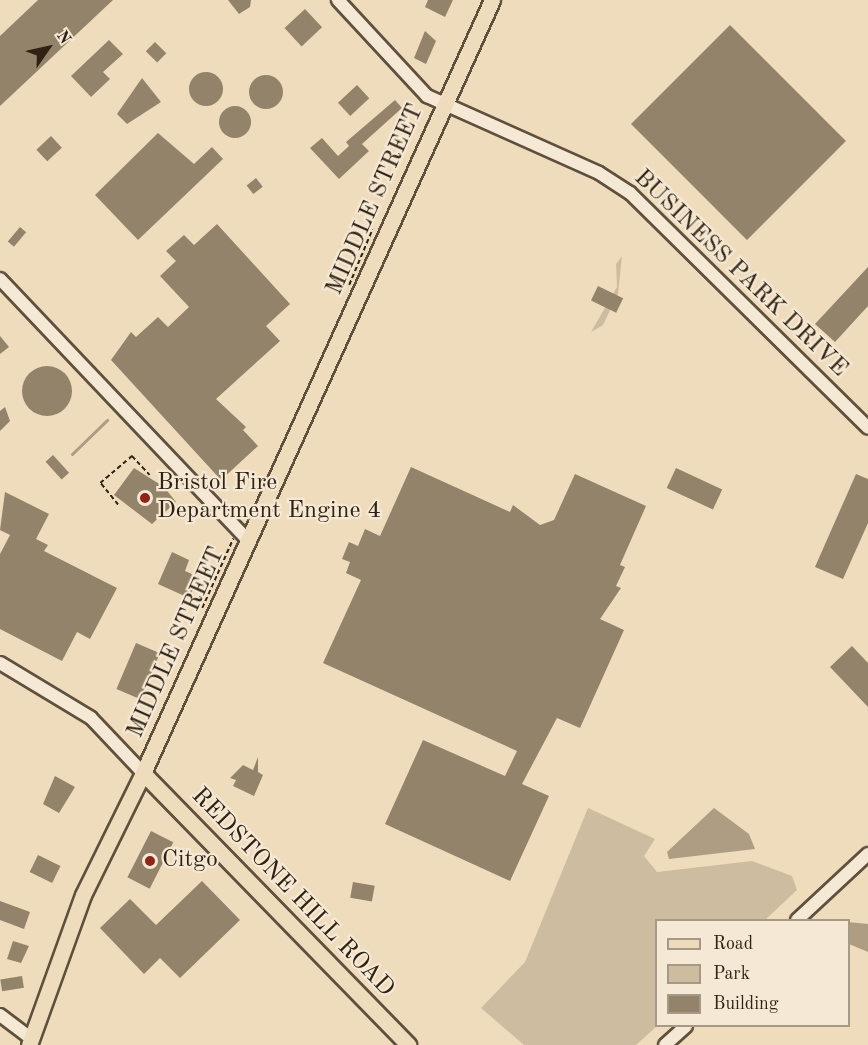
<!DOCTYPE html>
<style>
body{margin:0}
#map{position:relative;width:868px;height:1045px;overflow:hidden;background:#efdcbd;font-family:"Old Standard TT",serif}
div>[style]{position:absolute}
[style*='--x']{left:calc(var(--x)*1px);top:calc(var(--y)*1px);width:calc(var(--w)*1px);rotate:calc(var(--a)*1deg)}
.green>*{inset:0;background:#cebca0}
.water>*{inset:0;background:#ae9d83}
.stream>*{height:3px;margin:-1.5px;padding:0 1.5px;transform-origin:1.5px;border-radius:1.5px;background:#ae9d83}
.building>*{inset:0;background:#93836b;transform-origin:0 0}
.round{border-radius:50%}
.path>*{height:1.5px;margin-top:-0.75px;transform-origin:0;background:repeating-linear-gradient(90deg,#2f2212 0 4.5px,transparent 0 7.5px)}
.roads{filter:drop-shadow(2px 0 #5f503d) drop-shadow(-2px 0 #5f503d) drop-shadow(0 2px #5f503d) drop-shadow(0 -2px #5f503d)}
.minor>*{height:12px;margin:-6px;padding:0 6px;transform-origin:6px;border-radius:6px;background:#f5e8d4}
.major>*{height:15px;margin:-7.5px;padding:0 7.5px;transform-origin:7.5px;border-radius:7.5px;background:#efdcbd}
.dots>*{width:16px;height:16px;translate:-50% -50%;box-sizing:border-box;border:3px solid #f5e8d4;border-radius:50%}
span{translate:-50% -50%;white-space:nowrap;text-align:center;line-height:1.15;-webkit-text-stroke:4.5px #f5e8d4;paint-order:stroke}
.street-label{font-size:24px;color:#2f2212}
.poi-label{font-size:24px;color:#2f2212}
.left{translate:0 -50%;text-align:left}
.legend{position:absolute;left:655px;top:919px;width:195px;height:108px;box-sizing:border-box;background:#f5e8d4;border:2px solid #a69986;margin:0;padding:8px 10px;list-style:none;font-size:18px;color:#2f2212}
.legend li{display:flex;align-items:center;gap:12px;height:30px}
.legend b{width:30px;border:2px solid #a69986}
.north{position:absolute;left:18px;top:18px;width:60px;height:60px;-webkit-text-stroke:4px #f5e8d4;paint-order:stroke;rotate:56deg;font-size:16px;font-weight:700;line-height:24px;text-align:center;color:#2f2212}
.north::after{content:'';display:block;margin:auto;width:21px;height:27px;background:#2f2212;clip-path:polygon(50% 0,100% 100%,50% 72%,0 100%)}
</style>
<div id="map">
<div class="green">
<i style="clip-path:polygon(622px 256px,618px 294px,603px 325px,591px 332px,617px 287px,616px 264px)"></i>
<i style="clip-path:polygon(588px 808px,655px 839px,644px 856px,657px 872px,752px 861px,792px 876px,797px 890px,765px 920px,656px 920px,657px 1026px,636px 1045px,524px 1045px,481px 1008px,525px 962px)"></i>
</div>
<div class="water">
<i style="clip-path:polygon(714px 808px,749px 834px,755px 849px,669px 859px,667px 852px)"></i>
<i style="clip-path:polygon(848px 922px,868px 924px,868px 952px,849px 944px)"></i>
</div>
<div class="stream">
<i style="--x:72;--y:454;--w:49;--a:-44.2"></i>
</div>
<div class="building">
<i style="clip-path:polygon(38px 0,113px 0,0 106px,0 36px)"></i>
<i style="clip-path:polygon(228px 0,251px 0,250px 7px,239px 14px)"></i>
<i style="clip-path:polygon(428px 0,453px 0,445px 17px,425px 7px)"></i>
<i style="left:305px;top:9px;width:25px;height:28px;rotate:47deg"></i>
<i style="left:730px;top:25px;width:164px;height:140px;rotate:45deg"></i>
<i style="clip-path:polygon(425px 31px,436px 41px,426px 64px,414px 58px)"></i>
<i style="clip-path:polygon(109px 40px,123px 54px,103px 72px,110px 79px,91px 97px,71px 76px)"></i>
<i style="left:155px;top:42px;width:16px;height:13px;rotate:45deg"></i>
<i class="round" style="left:189px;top:72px;width:34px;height:34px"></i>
<i class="round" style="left:249px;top:75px;width:34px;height:34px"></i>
<i style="clip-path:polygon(142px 78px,161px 102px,127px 124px,117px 114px)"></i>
<i style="left:357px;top:85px;width:18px;height:26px;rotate:47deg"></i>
<i style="clip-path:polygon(395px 100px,402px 108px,362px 144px,369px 151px,339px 179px,310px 148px,322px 138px,338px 156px,349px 146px,346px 142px)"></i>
<i class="round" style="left:219px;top:106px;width:32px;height:32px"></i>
<i style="clip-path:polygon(158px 133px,194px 164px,212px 147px,223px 159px,138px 240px,95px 195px)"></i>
<i style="left:51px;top:136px;width:16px;height:20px;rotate:47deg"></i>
<i style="left:256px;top:178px;width:11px;height:12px;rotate:52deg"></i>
<i style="clip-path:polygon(217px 224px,290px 304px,266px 326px,280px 341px,216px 399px,246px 427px,243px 430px,258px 446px,221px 480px,111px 360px,131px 332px,136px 337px,158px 317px,168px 327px,189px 307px,160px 276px,176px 261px,166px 251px,184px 235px,194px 245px)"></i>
<i style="left:20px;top:227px;width:8px;height:19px;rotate:40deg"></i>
<i style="clip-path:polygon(868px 267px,868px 306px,835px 342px,815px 324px)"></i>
<i style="left:598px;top:286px;width:28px;height:16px;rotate:26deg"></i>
<i style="clip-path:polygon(0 336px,9px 347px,0 354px)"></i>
<i class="round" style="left:22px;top:366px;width:50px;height:50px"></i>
<i style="clip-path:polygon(5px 407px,10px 421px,0 431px,0 411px)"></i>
<i style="left:53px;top:455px;width:24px;height:10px;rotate:48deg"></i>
<i style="clip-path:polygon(411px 467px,510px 512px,513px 505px,540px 525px,554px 520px,575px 474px,646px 506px,620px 565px,625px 567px,616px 586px,621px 588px,600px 619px,624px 630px,580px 728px,557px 718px,522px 784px,549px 796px,510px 881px,385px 824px,423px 740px,505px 776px,517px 751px,323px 663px,361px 580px,346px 573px,350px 562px,342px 559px,349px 542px,358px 546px,365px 529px,380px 536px)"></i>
<i style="clip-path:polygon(134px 468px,164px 487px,176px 502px,152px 524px,114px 495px)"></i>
<i style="left:676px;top:468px;width:51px;height:22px;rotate:25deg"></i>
<i style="clip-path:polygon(856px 474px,868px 479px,868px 523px,843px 579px,815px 567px)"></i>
<i style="clip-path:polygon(5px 492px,49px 514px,36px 539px,48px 545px,44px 551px,117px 588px,90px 639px,77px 632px,62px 661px,0 629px,0 554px,10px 535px,0 530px)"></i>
<i style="clip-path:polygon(172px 552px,189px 560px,185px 571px,199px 577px,189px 598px,158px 584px)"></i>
<i style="left:136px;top:643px;width:26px;height:50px;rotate:23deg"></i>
<i style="clip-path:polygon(852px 646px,868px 663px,868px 707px,830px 667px)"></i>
<i style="clip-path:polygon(258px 757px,258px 772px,263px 775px,254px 796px,233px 786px,236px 780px,230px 778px,243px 765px,253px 770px)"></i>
<i style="clip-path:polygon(55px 776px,75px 787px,59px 813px,43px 804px)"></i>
<i style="left:151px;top:831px;width:25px;height:52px;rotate:27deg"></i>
<i style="left:38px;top:855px;width:25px;height:19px;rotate:26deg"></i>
<i style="clip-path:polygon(202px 881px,240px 920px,180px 978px,160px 958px,144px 974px,100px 928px,130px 899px,156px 925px)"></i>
<i style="left:353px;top:882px;width:22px;height:16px;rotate:10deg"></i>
<i style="clip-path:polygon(0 901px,30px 912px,24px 929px,0 920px)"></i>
<i style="clip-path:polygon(13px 941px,29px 946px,21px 963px,7px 959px)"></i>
<i style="left:22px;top:976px;width:12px;height:22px;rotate:81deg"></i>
</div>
<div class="path">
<i style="--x:349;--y:285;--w:60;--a:-67.3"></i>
<i style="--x:118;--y:505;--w:28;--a:-129"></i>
<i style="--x:100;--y:483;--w:42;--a:-40.2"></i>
<i style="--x:132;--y:456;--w:26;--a:47"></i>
<i style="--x:202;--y:608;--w:76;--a:-65.8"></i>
</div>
<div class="roads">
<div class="minor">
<i style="--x:338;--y:0;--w:131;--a:47.2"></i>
<i style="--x:427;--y:96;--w:188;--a:24.1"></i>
<i style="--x:599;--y:173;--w:37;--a:33"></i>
<i style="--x:630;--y:193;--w:334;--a:44.6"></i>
<i style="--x:0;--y:279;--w:360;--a:46.5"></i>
<i style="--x:0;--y:663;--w:106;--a:31.1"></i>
<i style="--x:91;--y:718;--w:76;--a:46.6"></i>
<i style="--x:797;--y:920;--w:97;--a:-42.9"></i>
<i style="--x:0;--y:1015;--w:39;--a:37"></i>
<i style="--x:665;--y:1045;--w:28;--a:-42"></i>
</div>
<div class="major">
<i style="--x:143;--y:773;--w:380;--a:45.7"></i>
<i style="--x:29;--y:1045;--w:159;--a:-70.2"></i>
<i style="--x:83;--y:895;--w:136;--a:-63.8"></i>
<i style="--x:143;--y:773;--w:848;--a:-65.7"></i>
</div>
</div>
<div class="dots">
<i style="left:145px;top:498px;background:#8f2418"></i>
<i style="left:150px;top:861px;background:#8f2418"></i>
</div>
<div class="street-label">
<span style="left:376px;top:200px;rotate:-66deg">MIDDLE STREET</span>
<span style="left:740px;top:274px;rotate:44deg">BUSINESS PARK DRIVE</span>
<span style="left:177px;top:643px;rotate:-66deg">MIDDLE STREET</span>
<span style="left:292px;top:893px;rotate:46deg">REDSTONE HILL ROAD</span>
</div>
<div class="poi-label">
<span class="left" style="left:157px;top:498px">Bristol Fire<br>Department Engine 4</span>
<span class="left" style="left:162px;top:861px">Citgo</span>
</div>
<ul class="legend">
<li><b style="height:8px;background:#efdcbd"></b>Road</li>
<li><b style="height:16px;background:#cebca0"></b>Park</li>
<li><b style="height:16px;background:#93836b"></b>Building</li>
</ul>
<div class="north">N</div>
</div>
